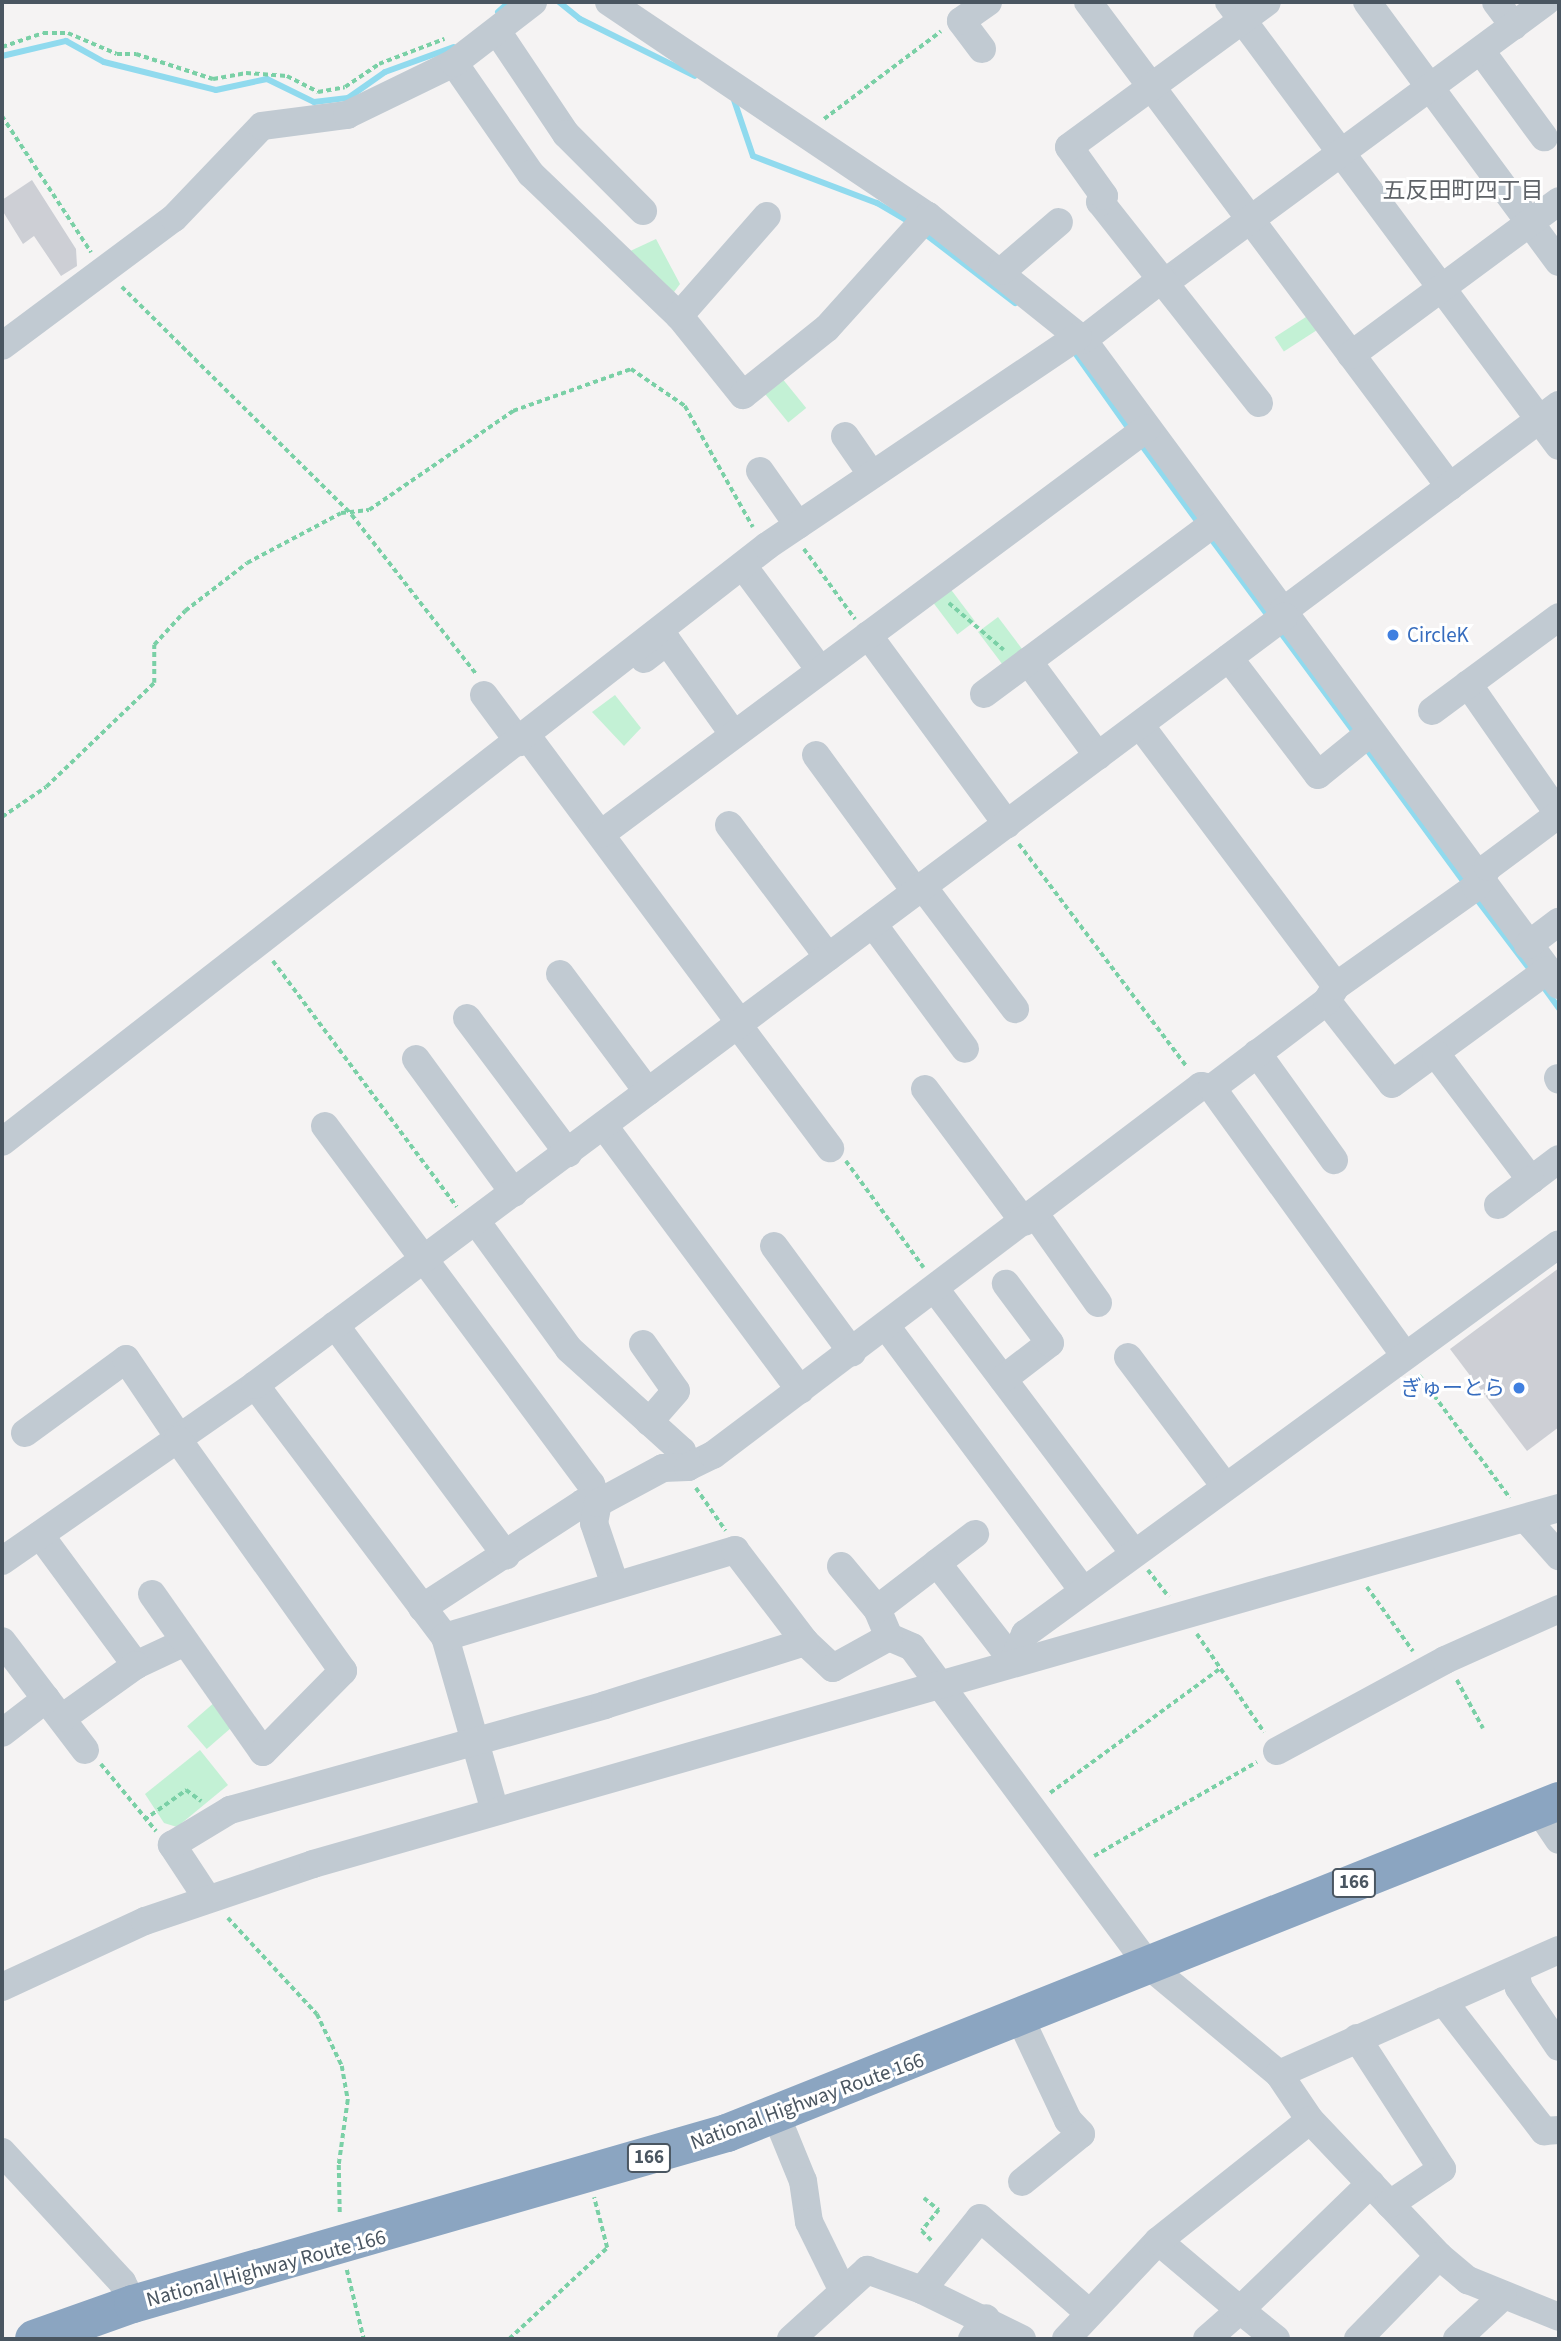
<!DOCTYPE html>
<meta charset="utf-8">
<style>
body{margin:0}
#map{position:relative;width:1561px;height:2341px;overflow:hidden;background:#f5f3f3;font-family:"Source Sans 3","Noto Sans JP",sans-serif}
div>[style]{position:absolute}
[style*='--x']{left:calc(var(--x)*1px);top:calc(var(--y)*1px);width:calc(var(--w)*1px);rotate:calc(var(--a)*1deg)}
.green>*{inset:0;background:#c3f1d5;transform-origin:0 0}
.stream>*{height:6px;margin:-3px;padding:0 3px;transform-origin:3px;border-radius:3px;background:#90daee}
.building>*{inset:0;background:#cdcfd5}
.path>*{height:3.5px;margin-top:-1.75px;transform-origin:0;background:repeating-linear-gradient(90deg,#7ad0a6 0 5px,transparent 0 8.5px)}
.minor>*{height:28px;margin:-14px;padding:0 14px;transform-origin:14px;border-radius:14px;background:#c1cad2}
.highway>*{height:38px;margin:-19px;padding:0 19px;transform-origin:19px;border-radius:19px;background:#8ba5c1}
.dots>*{width:19px;height:19px;translate:-50% -50%;box-sizing:border-box;border:4px solid #fff;border-radius:50%}
span{translate:-50% -50%;white-space:nowrap;text-align:center;line-height:1.15;-webkit-text-stroke:6px #fff;paint-order:stroke}
.shield-label span{padding:2px 5px;background:#fff;border:2px solid;border-radius:5px;-webkit-text-stroke-width:0}
.shield-label{font-size:19px;color:#4a5661;font-weight:700}
.shop-label{font-size:21px;color:#366cbe}
.left{translate:0 -50%;text-align:left}
.right{translate:-100% -50%;text-align:right}
.street-label{font-size:21px;color:#4a5661}
.neighbourhood-label{font-size:23px;color:#5f6368}
.frame{position:absolute;inset:0;border:4px solid #4a5661;pointer-events:none}
</style>
<div id="map">
<div class="green">
<i style="clip-path:polygon(656px 239px,680px 284px,671px 296px,626px 253px)"></i>
<i style="left:1309px;top:315px;width:17px;height:41px;rotate:57deg"></i>
<i style="left:781px;top:377px;width:40px;height:23px;rotate:51deg"></i>
<i style="left:949px;top:587px;width:43px;height:22px;rotate:53deg"></i>
<i style="left:998px;top:617px;width:41px;height:25px;rotate:53deg"></i>
<i style="clip-path:polygon(615px 695px,641px 728px,624px 746px,592px 712px)"></i>
<i style="left:215px;top:1702px;width:30px;height:37px;rotate:49deg"></i>
<i style="clip-path:polygon(200px 1750px,228px 1785px,177px 1827px,164px 1823px,145px 1794px)"></i>
</div>
<div class="stream">
<i style="--x:559;--y:2;--w:27;--a:39"></i>
<i style="--x:580;--y:19;--w:128;--a:26.4"></i>
<i style="--x:498;--y:12;--w:15;--a:-42"></i>
<i style="--x:2;--y:56;--w:66;--a:-13.2"></i>
<i style="--x:66;--y:41;--w:43;--a:28.9"></i>
<i style="--x:104;--y:62;--w:115;--a:14"></i>
<i style="--x:216;--y:90;--w:52;--a:-12.2"></i>
<i style="--x:267;--y:79;--w:52;--a:26.1"></i>
<i style="--x:314;--y:102;--w:34;--a:-7"></i>
<i style="--x:348;--y:98;--w:45;--a:-35.1"></i>
<i style="--x:385;--y:72;--w:73;--a:-19.9"></i>
<i style="--x:734;--y:100;--w:59;--a:71.3"></i>
<i style="--x:753;--y:156;--w:133;--a:20.8"></i>
<i style="--x:877;--y:203;--w:42;--a:30.3"></i>
<i style="--x:924;--y:233;--w:115;--a:37.6"></i>
<i style="--x:1073;--y:350;--w:100;--a:54.7"></i>
<i style="--x:1140;--y:443;--w:102;--a:53.8"></i>
<i style="--x:1209;--y:536;--w:101;--a:53.5"></i>
<i style="--x:1278;--y:629;--w:133;--a:53.6"></i>
<i style="--x:1365;--y:747;--w:171;--a:53.8"></i>
<i style="--x:1475;--y:897;--w:94;--a:52.8"></i>
<i style="--x:1545;--y:989;--w:24;--a:54"></i>
</div>
<div class="building">
<i style="clip-path:polygon(32px 180px,76px 249px,77px 266px,61px 276px,34px 236px,23px 244px,2px 210px,2px 200px)"></i>
<i style="clip-path:polygon(1559px 1268px,1559px 1427px,1527px 1451px,1450px 1349px)"></i>
</div>
<div class="path">
<i style="--x:2;--y:47;--w:43;--a:-18.9"></i>
<i style="--x:43;--y:33;--w:25;--a:0"></i>
<i style="--x:68;--y:33;--w:53;--a:23.2"></i>
<i style="--x:117;--y:54;--w:19;--a:0"></i>
<i style="--x:136;--y:54;--w:81;--a:18"></i>
<i style="--x:213;--y:79;--w:34;--a:-10"></i>
<i style="--x:246;--y:73;--w:41;--a:4.2"></i>
<i style="--x:287;--y:76;--w:35;--a:27"></i>
<i style="--x:318;--y:92;--w:27;--a:-10"></i>
<i style="--x:345;--y:87;--w:41;--a:-34.1"></i>
<i style="--x:379;--y:64;--w:70;--a:-21"></i>
<i style="--x:2;--y:116;--w:163;--a:56.8"></i>
<i style="--x:824;--y:119;--w:146;--a:-36.9"></i>
<i style="--x:122;--y:287;--w:324;--a:44.7"></i>
<i style="--x:352;--y:515;--w:203;--a:52"></i>
<i style="--x:804;--y:549;--w:87;--a:53.9"></i>
<i style="--x:949;--y:603;--w:72;--a:40.5"></i>
<i style="--x:2;--y:817;--w:53;--a:-34.3"></i>
<i style="--x:46;--y:787;--w:150;--a:-43.9"></i>
<i style="--x:154;--y:683;--w:38;--a:-90"></i>
<i style="--x:154;--y:645;--w:46;--a:-47.6"></i>
<i style="--x:185;--y:611;--w:78;--a:-37.7"></i>
<i style="--x:247;--y:563;--w:106;--a:-28"></i>
<i style="--x:341;--y:513;--w:28;--a:-6"></i>
<i style="--x:369;--y:510;--w:175;--a:-34.5"></i>
<i style="--x:513;--y:411;--w:125;--a:-19.6"></i>
<i style="--x:631;--y:369;--w:65;--a:34.4"></i>
<i style="--x:685;--y:406;--w:139;--a:60.7"></i>
<i style="--x:1019;--y:844;--w:279;--a:53"></i>
<i style="--x:273;--y:961;--w:307;--a:53.2"></i>
<i style="--x:846;--y:1161;--w:132;--a:53.9"></i>
<i style="--x:1419;--y:1375;--w:153;--a:53.5"></i>
<i style="--x:696;--y:1488;--w:52;--a:55.1"></i>
<i style="--x:1148;--y:1570;--w:34;--a:52"></i>
<i style="--x:1367;--y:1587;--w:79;--a:54.3"></i>
<i style="--x:1197;--y:1634;--w:119;--a:55.6"></i>
<i style="--x:1457;--y:1680;--w:55;--a:61.6"></i>
<i style="--x:101;--y:1764;--w:87;--a:50.6"></i>
<i style="--x:1050;--y:1793;--w:212;--a:-36.2"></i>
<i style="--x:144;--y:1820;--w:52;--a:-35.5"></i>
<i style="--x:186;--y:1790;--w:19;--a:36"></i>
<i style="--x:1094;--y:1856;--w:188;--a:-30"></i>
<i style="--x:228;--y:1918;--w:131;--a:47.2"></i>
<i style="--x:317;--y:2014;--w:58;--a:64.3"></i>
<i style="--x:342;--y:2066;--w:35;--a:80"></i>
<i style="--x:348;--y:2100;--w:66;--a:97.9"></i>
<i style="--x:339;--y:2165;--w:49;--a:88.8"></i>
<i style="--x:924;--y:2198;--w:19;--a:39"></i>
<i style="--x:939;--y:2210;--w:27;--a:129"></i>
<i style="--x:922;--y:2231;--w:14;--a:45"></i>
<i style="--x:347;--y:2270;--w:71;--a:76.2"></i>
<i style="--x:509;--y:2339;--w:134;--a:-42.9"></i>
<i style="--x:607;--y:2248;--w:52;--a:-104.6"></i>
</div>
<div class="minor">
<i style="--x:609;--y:2;--w:384;--a:33.9"></i>
<i style="--x:928;--y:216;--w:198;--a:38.7"></i>
<i style="--x:1083;--y:340;--w:802;--a:53.57"></i>
<i style="--x:1088;--y:2;--w:605;--a:53.26"></i>
<i style="--x:1229;--y:2;--w:553;--a:53.38"></i>
<i style="--x:1367;--y:2;--w:323;--a:53.6"></i>
<i style="--x:1496;--y:2;--w:30;--a:53"></i>
<i style="--x:497;--y:31;--w:124;--a:56.2"></i>
<i style="--x:566;--y:134;--w:109;--a:45"></i>
<i style="--x:982;--y:49;--w:35;--a:-127"></i>
<i style="--x:961;--y:21;--w:33;--a:-35"></i>
<i style="--x:1481;--y:51;--w:107;--a:53.8"></i>
<i style="--x:454;--y:63;--w:135;--a:55.3"></i>
<i style="--x:531;--y:174;--w:208;--a:43.8"></i>
<i style="--x:681;--y:318;--w:99;--a:51.2"></i>
<i style="--x:743;--y:395;--w:107;--a:-38.6"></i>
<i style="--x:827;--y:328;--w:151;--a:-48"></i>
<i style="--x:1002;--y:271;--w:75;--a:-40.7"></i>
<i style="--x:1167;--y:281;--w:471;--a:-36.4"></i>
<i style="--x:679;--y:316;--w:133;--a:-48.7"></i>
<i style="--x:1083;--y:340;--w:101;--a:-37.8"></i>
<i style="--x:2;--y:346;--w:214;--a:-36.7"></i>
<i style="--x:174;--y:218;--w:127;--a:-46.3"></i>
<i style="--x:262;--y:126;--w:86;--a:-7.4"></i>
<i style="--x:347;--y:115;--w:119;--a:-25.9"></i>
<i style="--x:454;--y:63;--w:100;--a:-37.7"></i>
<i style="--x:1351;--y:355;--w:259;--a:-36.5"></i>
<i style="--x:1259;--y:403;--w:256;--a:-128.3"></i>
<i style="--x:1100;--y:202;--w:7;--a:-56"></i>
<i style="--x:1104;--y:196;--w:60;--a:-125.5"></i>
<i style="--x:1069;--y:147;--w:245;--a:-36.2"></i>
<i style="--x:845;--y:436;--w:47;--a:55.3"></i>
<i style="--x:760;--y:471;--w:66;--a:54.9"></i>
<i style="--x:749;--y:574;--w:119;--a:53.5"></i>
<i style="--x:1282;--y:612;--w:346;--a:-36.8"></i>
<i style="--x:868;--y:635;--w:235;--a:53.7"></i>
<i style="--x:1229;--y:658;--w:147;--a:52.7"></i>
<i style="--x:1318;--y:775;--w:68;--a:-39.1"></i>
<i style="--x:644;--y:659;--w:29;--a:-38"></i>
<i style="--x:667;--y:641;--w:115;--a:54.5"></i>
<i style="--x:1028;--y:661;--w:118;--a:53.6"></i>
<i style="--x:1468;--y:684;--w:160;--a:55.2"></i>
<i style="--x:984;--y:694;--w:289;--a:-36.6"></i>
<i style="--x:484;--y:695;--w:59;--a:53.3"></i>
<i style="--x:1432;--y:711;--w:158;--a:-36.5"></i>
<i style="--x:1140;--y:725;--w:326;--a:53.1"></i>
<i style="--x:527;--y:736;--w:357;--a:53.4"></i>
<i style="--x:816;--y:755;--w:170;--a:53.9"></i>
<i style="--x:729;--y:825;--w:165;--a:53.1"></i>
<i style="--x:601;--y:834;--w:680;--a:-36.63"></i>
<i style="--x:923;--y:887;--w:153;--a:53"></i>
<i style="--x:873;--y:924;--w:155;--a:53.6"></i>
<i style="--x:1528;--y:945;--w:39;--a:-37"></i>
<i style="--x:560;--y:974;--w:147;--a:53.3"></i>
<i style="--x:1327;--y:1001;--w:105;--a:51.9"></i>
<i style="--x:1392;--y:1084;--w:193;--a:-36.2"></i>
<i style="--x:467;--y:1018;--w:169;--a:53.2"></i>
<i style="--x:738;--y:1025;--w:154;--a:53.2"></i>
<i style="--x:1257;--y:1053;--w:132;--a:54.3"></i>
<i style="--x:1436;--y:1054;--w:158;--a:53"></i>
<i style="--x:1531;--y:1180;--w:35;--a:-37"></i>
<i style="--x:416;--y:1059;--w:166;--a:53.8"></i>
<i style="--x:1558;--y:1078;--w:2;--a:63"></i>
<i style="--x:1212;--y:1088;--w:327;--a:54.2"></i>
<i style="--x:925;--y:1089;--w:166;--a:53.3"></i>
<i style="--x:325;--y:1126;--w:446;--a:53.4"></i>
<i style="--x:591;--y:1484;--w:20;--a:70"></i>
<i style="--x:598;--y:1503;--w:15;--a:180"></i>
<i style="--x:583;--y:1503;--w:192;--a:146.9"></i>
<i style="--x:604;--y:1126;--w:329;--a:53.4"></i>
<i style="--x:2;--y:1142;--w:970;--a:-37.92"></i>
<i style="--x:767;--y:546;--w:375;--a:-34"></i>
<i style="--x:1498;--y:1205;--w:41;--a:-37.1"></i>
<i style="--x:1035;--y:1214;--w:109;--a:54.7"></i>
<i style="--x:476;--y:1221;--w:158;--a:54"></i>
<i style="--x:569;--y:1349;--w:152;--a:42.1"></i>
<i style="--x:682;--y:1451;--w:17;--a:69"></i>
<i style="--x:774;--y:1246;--w:132;--a:53.7"></i>
<i style="--x:935;--y:1289;--w:329;--a:53"></i>
<i style="--x:335;--y:1325;--w:287;--a:53.4"></i>
<i style="--x:886;--y:1326;--w:329;--a:53.3"></i>
<i style="--x:643;--y:1344;--w:57;--a:54.9"></i>
<i style="--x:676;--y:1391;--w:41;--a:131.1"></i>
<i style="--x:1128;--y:1357;--w:160;--a:53.1"></i>
<i style="--x:1003;--y:1379;--w:59;--a:-37.5"></i>
<i style="--x:1050;--y:1343;--w:74;--a:-126.7"></i>
<i style="--x:255;--y:1385;--w:316;--a:53"></i>
<i style="--x:445;--y:1637;--w:181;--a:74"></i>
<i style="--x:25;--y:1433;--w:125;--a:-36.2"></i>
<i style="--x:126;--y:1359;--w:97;--a:56"></i>
<i style="--x:1526;--y:1519;--w:50;--a:48.3"></i>
<i style="--x:40;--y:1535;--w:162;--a:53.6"></i>
<i style="--x:136;--y:1665;--w:54;--a:-25.1"></i>
<i style="--x:2;--y:1561;--w:308;--a:-34.8"></i>
<i style="--x:255;--y:1385;--w:1285;--a:-36.75"></i>
<i style="--x:937;--y:1563;--w:48;--a:-37.3"></i>
<i style="--x:841;--y:1566;--w:56;--a:50.1"></i>
<i style="--x:615;--y:1585;--w:65;--a:-108.7"></i>
<i style="--x:594;--y:1523;--w:20;--a:-79"></i>
<i style="--x:598;--y:1503;--w:74;--a:-28.3"></i>
<i style="--x:663;--y:1468;--w:25;--a:-2"></i>
<i style="--x:688;--y:1467;--w:28;--a:-26"></i>
<i style="--x:713;--y:1455;--w:612;--a:-37.09"></i>
<i style="--x:1201;--y:1086;--w:11;--a:10"></i>
<i style="--x:1212;--y:1088;--w:144;--a:-37.1"></i>
<i style="--x:1327;--y:1001;--w:17;--a:-59"></i>
<i style="--x:1336;--y:986;--w:171;--a:-35.3"></i>
<i style="--x:1476;--y:887;--w:23;--a:-59"></i>
<i style="--x:1488;--y:867;--w:89;--a:-36.7"></i>
<i style="--x:152;--y:1594;--w:193;--a:54.9"></i>
<i style="--x:263;--y:1752;--w:114;--a:-45.4"></i>
<i style="--x:343;--y:1671;--w:284;--a:-125.5"></i>
<i style="--x:445;--y:1637;--w:303;--a:-16.7"></i>
<i style="--x:735;--y:1550;--w:116;--a:52.7"></i>
<i style="--x:805;--y:1642;--w:38;--a:43"></i>
<i style="--x:833;--y:1668;--w:64;--a:-29"></i>
<i style="--x:889;--y:1637;--w:25;--a:23"></i>
<i style="--x:912;--y:1647;--w:396;--a:53.4"></i>
<i style="--x:1148;--y:1965;--w:170;--a:39.8"></i>
<i style="--x:1279;--y:2074;--w:55;--a:56"></i>
<i style="--x:1310;--y:2120;--w:187;--a:46.5"></i>
<i style="--x:1439;--y:2256;--w:38;--a:40"></i>
<i style="--x:1468;--y:2280;--w:98;--a:22.1"></i>
<i style="--x:889;--y:1637;--w:30;--a:-113"></i>
<i style="--x:877;--y:1609;--w:76;--a:-37.5"></i>
<i style="--x:937;--y:1563;--w:124;--a:52.2"></i>
<i style="--x:1013;--y:1661;--w:30;--a:-66"></i>
<i style="--x:1025;--y:1634;--w:661;--a:-36.14"></i>
<i style="--x:2;--y:1641;--w:137;--a:52.7"></i>
<i style="--x:62;--y:1718;--w:91;--a:-35.6"></i>
<i style="--x:2;--y:1733;--w:56;--a:-37.7"></i>
<i style="--x:1277;--y:1751;--w:191;--a:-28.4"></i>
<i style="--x:1445;--y:1660;--w:125;--a:-24.1"></i>
<i style="--x:1538;--y:1809;--w:37;--a:56"></i>
<i style="--x:207;--y:1898;--w:64;--a:-123.4"></i>
<i style="--x:172;--y:1845;--w:68;--a:-31.1"></i>
<i style="--x:230;--y:1810;--w:389;--a:-15.6"></i>
<i style="--x:605;--y:1705;--w:210;--a:-17.5"></i>
<i style="--x:1515;--y:1972;--w:16;--a:76"></i>
<i style="--x:1519;--y:1988;--w:71;--a:55.9"></i>
<i style="--x:2;--y:1987;--w:157;--a:-24.8"></i>
<i style="--x:145;--y:1921;--w:177;--a:-18.7"></i>
<i style="--x:313;--y:1864;--w:1296;--a:-15.95"></i>
<i style="--x:1443;--y:2001;--w:165;--a:52.2"></i>
<i style="--x:1544;--y:2131;--w:15;--a:-4"></i>
<i style="--x:1020;--y:2018;--w:113;--a:64.8"></i>
<i style="--x:1068;--y:2120;--w:19;--a:47"></i>
<i style="--x:1081;--y:2134;--w:76;--a:140.9"></i>
<i style="--x:1357;--y:2038;--w:156;--a:57"></i>
<i style="--x:1442;--y:2169;--w:63;--a:146.1"></i>
<i style="--x:1279;--y:2074;--w:306;--a:-23.9"></i>
<i style="--x:776;--y:2115;--w:71;--a:67.8"></i>
<i style="--x:803;--y:2181;--w:41;--a:81.7"></i>
<i style="--x:809;--y:2222;--w:77;--a:63.8"></i>
<i style="--x:2;--y:2152;--w:177;--a:47.3"></i>
<i style="--x:122;--y:2282;--w:25;--a:63"></i>
<i style="--x:791;--y:2339;--w:103;--a:-42.2"></i>
<i style="--x:867;--y:2270;--w:59;--a:20"></i>
<i style="--x:972;--y:2339;--w:25;--a:-56"></i>
<i style="--x:1022;--y:2339;--w:111;--a:-153.9"></i>
<i style="--x:922;--y:2290;--w:92;--a:-51.1"></i>
<i style="--x:980;--y:2218;--w:143;--a:41"></i>
<i style="--x:1066;--y:2339;--w:134;--a:-46.8"></i>
<i style="--x:1207;--y:2339;--w:44;--a:-41.3"></i>
<i style="--x:1240;--y:2310;--w:107;--a:-139.9"></i>
<i style="--x:1158;--y:2241;--w:194;--a:-38.5"></i>
<i style="--x:1276;--y:2339;--w:46;--a:-141.1"></i>
<i style="--x:1240;--y:2310;--w:182;--a:-44.1"></i>
<i style="--x:1358;--y:2339;--w:116;--a:-45.7"></i>
<i style="--x:1457;--y:2339;--w:63;--a:-43.1"></i>
</div>
<div class="highway">
<i style="--x:34;--y:2339;--w:105;--a:-19.5"></i>
<i style="--x:133;--y:2304;--w:618;--a:-16.06"></i>
<i style="--x:727;--y:2133;--w:896;--a:-21.75"></i>
</div>
<div class="dots">
<i style="left:1393px;top:635px;background:#3f7fe0"></i>
<i style="left:1519px;top:1388px;background:#3f7fe0"></i>
</div>
<div class="shield-label">
<span style="left:1354px;top:1883px">166</span>
<span style="left:649px;top:2158px">166</span>
</div>
<div class="shop-label">
<span class="left" style="left:1407px;top:635px">CircleK</span>
<span class="right" style="left:1505px;top:1388px">ぎゅーとら</span>
</div>
<div class="street-label">
<span style="left:807px;top:2101px;rotate:-20deg">National Highway Route 166</span>
<span style="left:266px;top:2268px;rotate:-15deg">National Highway Route 166</span>
</div>
<div class="neighbourhood-label">
<span style="left:1463px;top:191px">五反田町四丁目</span>
</div>
<div class="frame"></div>
</div>
